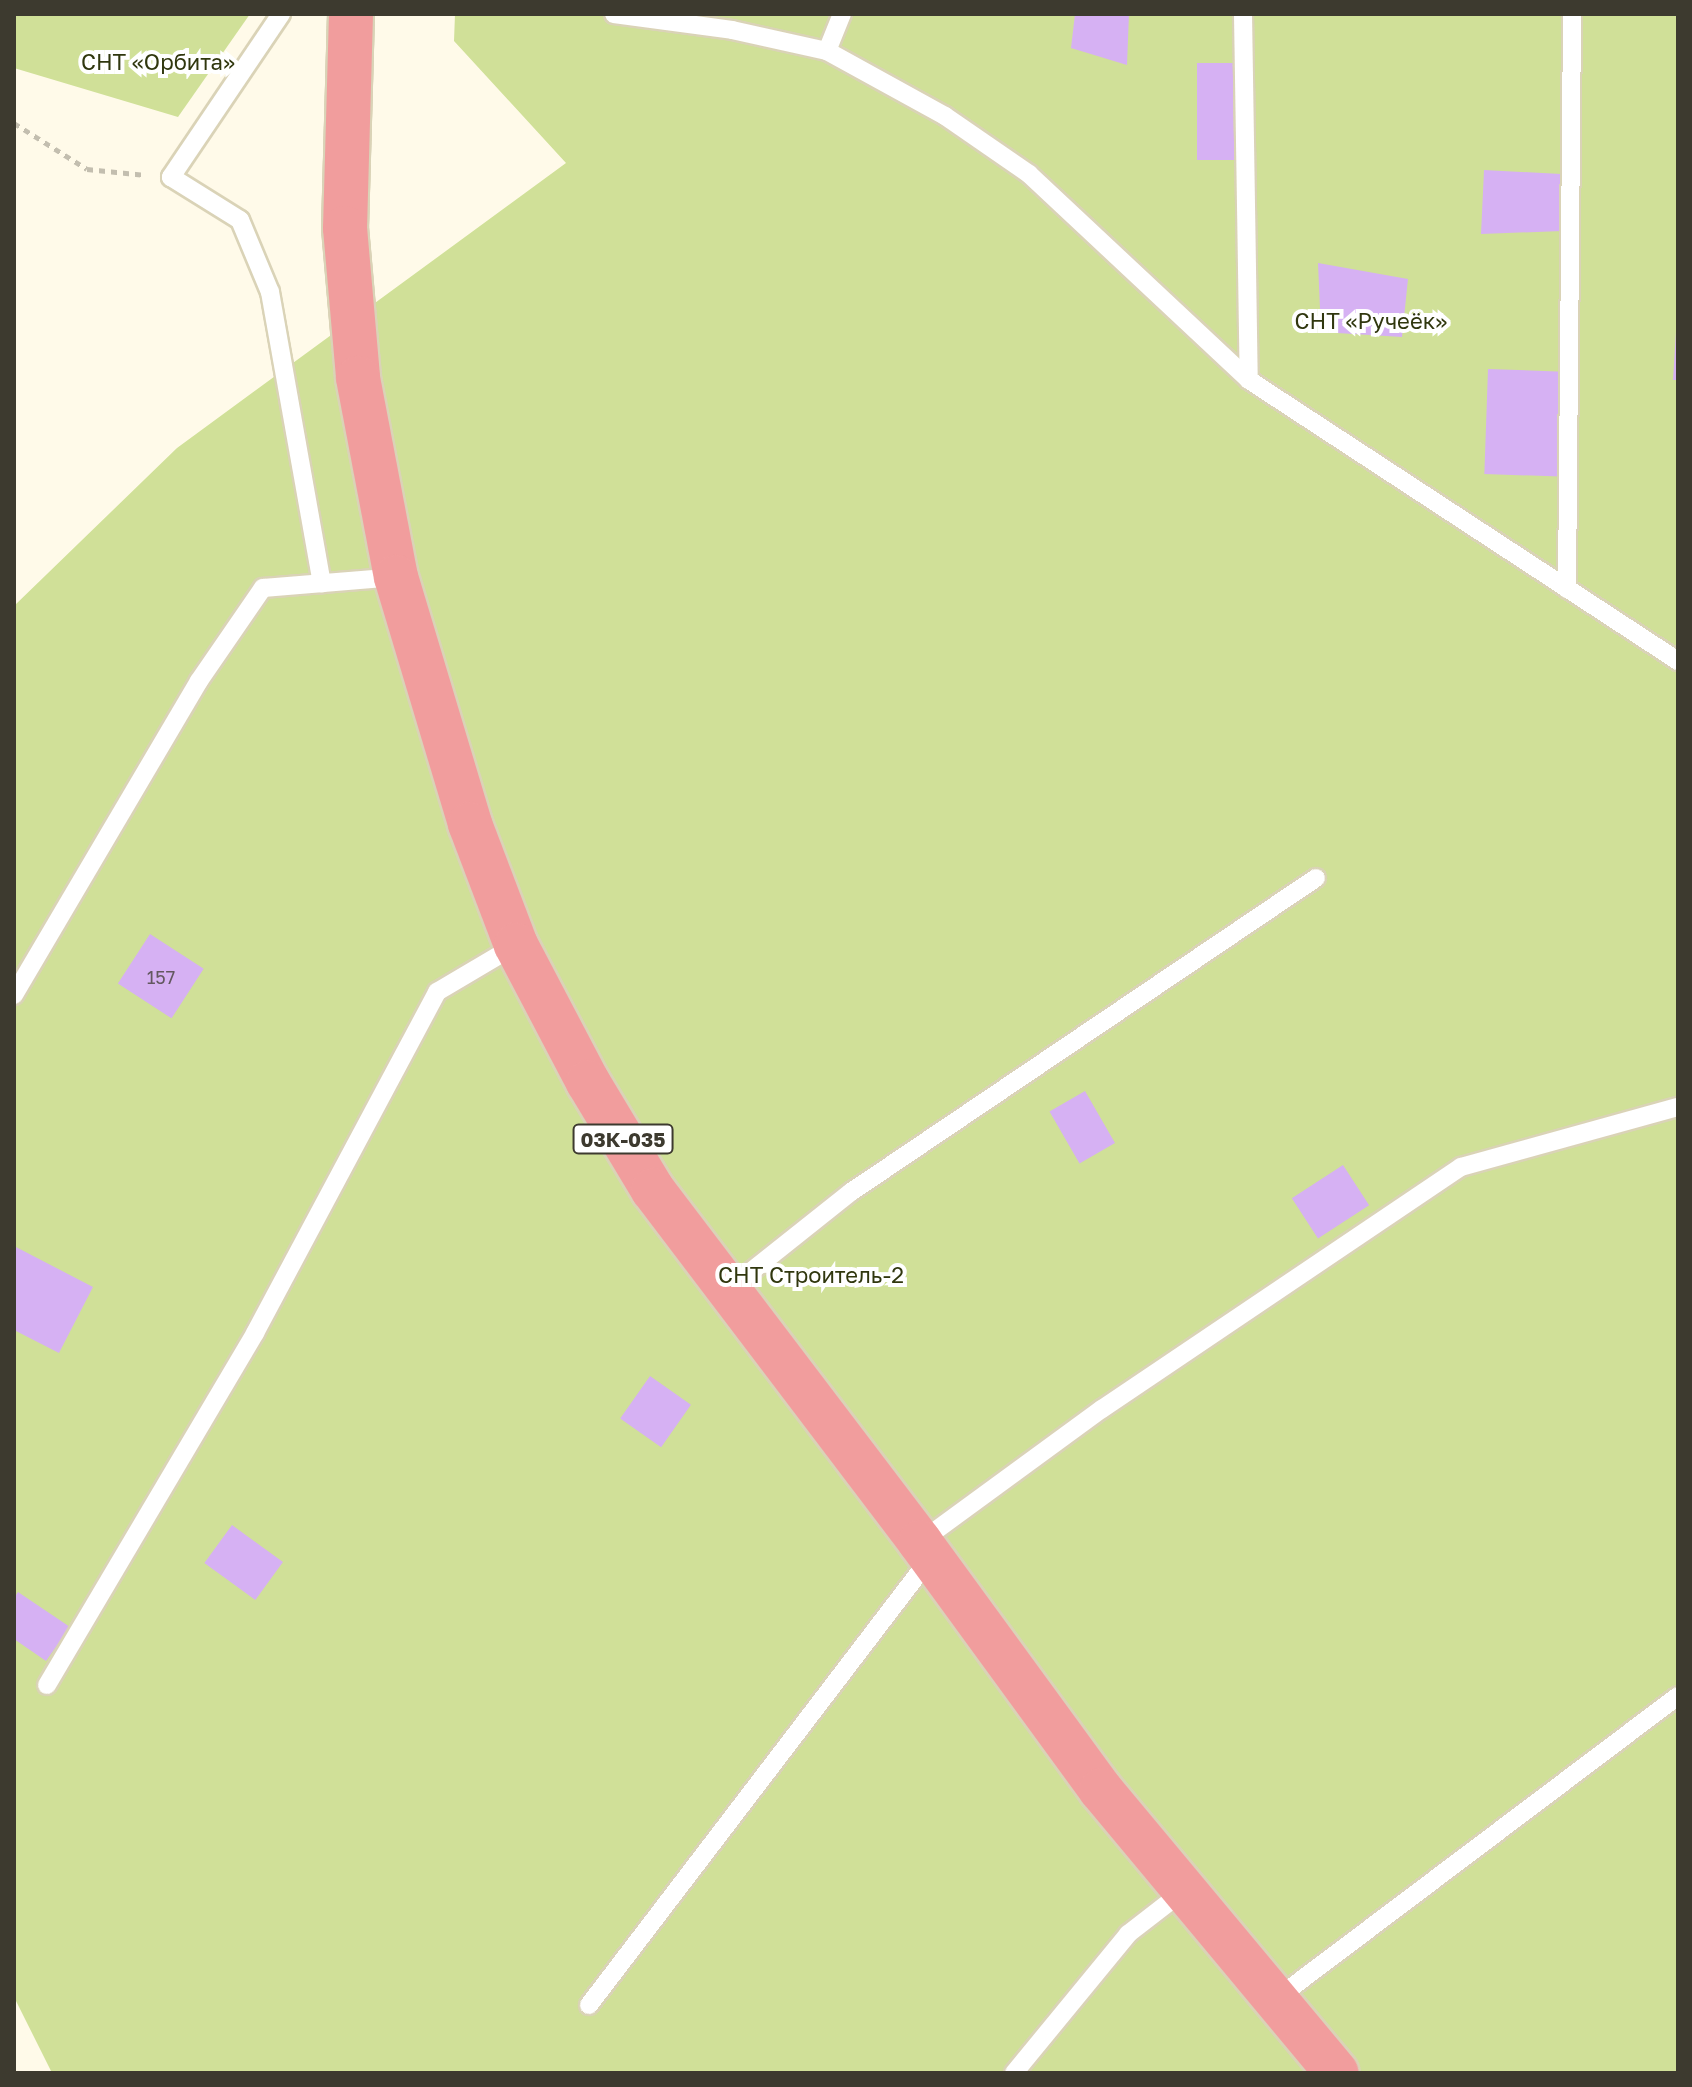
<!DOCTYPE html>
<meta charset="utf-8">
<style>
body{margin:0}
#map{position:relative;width:1692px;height:2087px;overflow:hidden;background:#fffae9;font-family:"Golos Text",sans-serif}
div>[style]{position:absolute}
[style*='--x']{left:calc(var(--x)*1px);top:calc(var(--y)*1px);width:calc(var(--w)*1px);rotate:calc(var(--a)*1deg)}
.green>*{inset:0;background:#d0e098}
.building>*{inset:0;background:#d6b1f3;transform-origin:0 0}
.path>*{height:5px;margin-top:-2.5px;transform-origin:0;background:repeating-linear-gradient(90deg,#c3beaf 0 6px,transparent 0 12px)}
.roads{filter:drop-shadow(2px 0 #dad3b7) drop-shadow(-2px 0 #dad3b7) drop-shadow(0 2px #dad3b7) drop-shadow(0 -2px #dad3b7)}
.service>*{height:18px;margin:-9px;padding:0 9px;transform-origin:9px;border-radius:9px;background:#fff}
.primary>*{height:44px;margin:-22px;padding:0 22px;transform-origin:22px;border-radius:22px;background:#f19d9d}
span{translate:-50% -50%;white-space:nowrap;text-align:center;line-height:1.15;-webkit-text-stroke:8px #fff;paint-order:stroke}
.number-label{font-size:18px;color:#635860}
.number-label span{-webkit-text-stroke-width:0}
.shield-label span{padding:2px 6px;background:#fff;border:2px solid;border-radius:6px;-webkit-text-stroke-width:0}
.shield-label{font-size:20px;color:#3d3a2f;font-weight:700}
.park-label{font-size:22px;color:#30370e}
.frame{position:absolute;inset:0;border:16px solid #3d3a2f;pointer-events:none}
</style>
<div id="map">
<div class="green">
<i style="clip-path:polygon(14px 14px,250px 14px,178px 117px,14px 68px)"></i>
<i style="clip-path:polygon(455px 14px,1678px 14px,1678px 2073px,52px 2073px,14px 1997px,14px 606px,177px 448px,566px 163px,454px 41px)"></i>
</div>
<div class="building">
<i style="clip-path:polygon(1075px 14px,1129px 14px,1127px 65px,1071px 48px)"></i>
<i style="left:1197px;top:63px;width:46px;height:97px"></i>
<i style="clip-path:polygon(1484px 170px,1561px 174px,1562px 231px,1481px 234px)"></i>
<i style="clip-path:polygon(1318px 263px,1408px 279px,1402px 337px,1321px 332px)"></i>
<i style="clip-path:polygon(1676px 332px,1678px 332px,1678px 380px,1673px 380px)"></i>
<i style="left:1488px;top:369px;width:76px;height:105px;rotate:2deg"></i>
<i style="left:150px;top:934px;width:64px;height:59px;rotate:33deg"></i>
<i style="left:1085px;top:1091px;width:60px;height:41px;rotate:60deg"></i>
<i style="left:1343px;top:1165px;width:48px;height:61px;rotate:57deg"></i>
<i style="clip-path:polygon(14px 1246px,93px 1287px,59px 1353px,14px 1330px)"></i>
<i style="left:650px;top:1376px;width:50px;height:52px;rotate:35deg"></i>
<i style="left:232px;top:1525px;width:63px;height:47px;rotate:36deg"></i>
<i style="clip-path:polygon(18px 1592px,70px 1627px,46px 1661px,14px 1639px,14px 1598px)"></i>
</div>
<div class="path">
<i style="--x:14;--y:123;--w:86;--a:32.2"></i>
<i style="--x:87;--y:169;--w:59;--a:5.8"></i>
</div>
<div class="roads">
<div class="service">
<i style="--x:281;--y:14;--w:197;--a:124"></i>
<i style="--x:171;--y:177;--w:81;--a:31.9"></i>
<i style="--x:240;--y:220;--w:78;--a:67.4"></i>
<i style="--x:270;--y:292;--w:296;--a:79.9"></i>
<i style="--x:614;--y:14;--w:119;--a:7.7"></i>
<i style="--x:732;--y:30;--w:97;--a:12.5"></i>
<i style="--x:827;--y:51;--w:135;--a:28.8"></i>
<i style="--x:945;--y:116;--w:102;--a:34.6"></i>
<i style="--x:1029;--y:174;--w:301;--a:43.1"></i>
<i style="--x:1249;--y:380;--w:513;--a:33.23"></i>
<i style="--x:1243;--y:14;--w:366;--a:89.1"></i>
<i style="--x:827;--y:51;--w:40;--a:-68"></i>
<i style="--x:1567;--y:589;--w:575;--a:-89.5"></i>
<i style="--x:14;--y:995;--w:364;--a:-59.5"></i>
<i style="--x:199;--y:681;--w:113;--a:-55.5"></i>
<i style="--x:263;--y:588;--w:133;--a:-4.7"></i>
<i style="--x:729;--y:1289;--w:156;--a:-38.5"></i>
<i style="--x:851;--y:1192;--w:561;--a:-34.03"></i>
<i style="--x:920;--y:1542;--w:225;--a:-36.2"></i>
<i style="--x:1102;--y:1409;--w:433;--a:-34"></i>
<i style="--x:1461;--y:1167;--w:225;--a:-15.5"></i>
<i style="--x:47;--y:1685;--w:409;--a:-59.4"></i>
<i style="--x:255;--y:1333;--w:387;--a:-61.9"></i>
<i style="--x:437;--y:992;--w:92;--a:-30.7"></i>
<i style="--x:1276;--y:1999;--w:503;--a:-37.01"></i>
<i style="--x:589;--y:2005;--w:564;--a:-52.64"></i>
<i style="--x:1014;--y:2073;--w:180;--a:-50.6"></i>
<i style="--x:1128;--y:1934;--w:72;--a:-37.7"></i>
</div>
<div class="primary">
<i style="--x:351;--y:14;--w:214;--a:91.6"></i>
<i style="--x:345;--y:228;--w:151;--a:85"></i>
<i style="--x:358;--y:378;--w:203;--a:79.2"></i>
<i style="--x:396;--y:577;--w:258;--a:73.3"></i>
<i style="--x:470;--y:824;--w:129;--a:69.2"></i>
<i style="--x:516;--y:945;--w:155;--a:62.3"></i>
<i style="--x:588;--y:1082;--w:126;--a:59"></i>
<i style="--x:653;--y:1190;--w:442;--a:52.8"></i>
<i style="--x:920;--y:1542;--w:307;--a:53.9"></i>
<i style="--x:1101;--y:1790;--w:368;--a:50.2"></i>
</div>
</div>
<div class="number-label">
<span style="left:161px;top:977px">157</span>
</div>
<div class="shield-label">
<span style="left:623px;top:1139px">03К-035</span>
</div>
<div class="park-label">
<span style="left:158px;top:62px">СНТ «Орбита»</span>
<span style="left:1371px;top:321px">СНТ «Ручеёк»</span>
<span style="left:811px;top:1275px">СНТ Строитель-2</span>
</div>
<div class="frame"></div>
</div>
